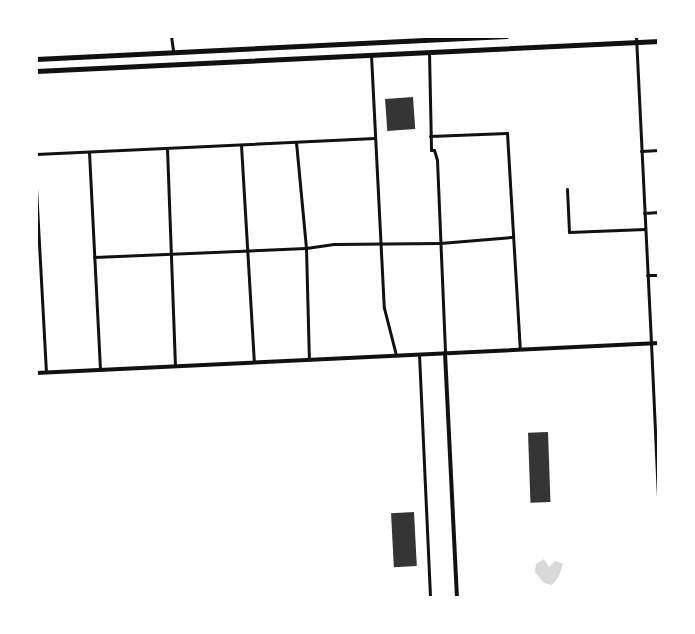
<!DOCTYPE html>
<style>
body{margin:0}
#map{position:relative;width:695px;height:634px;overflow:hidden;background:#fff;font-family:"PT Sans Narrow",sans-serif}
div>[style]{position:absolute}
[style*='--x']{left:calc(var(--x)*1px);top:calc(var(--y)*1px);width:calc(var(--w)*1px);rotate:calc(var(--a)*1deg)}
.water>*{inset:0;background:#d9d9d9}
.building>*{inset:0;background:#353535;transform-origin:0 0}
.minor>*{height:3px;margin:-1.5px;padding:0 1.5px;transform-origin:1.5px;border-radius:1.5px;background:#111}
.tertiary>*{height:3px;margin:-1.5px;padding:0 1.5px;transform-origin:1.5px;border-radius:1.5px;background:#111}
.secondary>*{height:4px;margin:-2px;padding:0 2px;transform-origin:2px;border-radius:2px;background:#111}
.primary>*{height:4.5px;margin:-2.25px;padding:0 2.25px;transform-origin:2.25px;border-radius:2.25px;background:#111}
span{translate:-50% -50%;white-space:nowrap;text-align:center;line-height:1.15;-webkit-text-stroke:6px #fff;paint-order:stroke}
.frame{position:absolute;inset:0;border:38px solid #fff;pointer-events:none}
</style>
<div id="map">
<div class="water">
<i style="clip-path:polygon(544px 559px,549px 567px,555px 561px,563px 564px,559px 576px,552px 585px,544px 583px,535px 572px,536px 564px)"></i>
</div>
<div class="building">
<i style="left:413px;top:97px;width:32px;height:28px;rotate:86deg"></i>
<i style="left:548px;top:432px;width:70px;height:20px;rotate:88deg"></i>
<i style="left:414px;top:512px;width:54px;height:23px;rotate:87deg"></i>
</div>
<div class="minor">
<i style="--x:171;--y:36;--w:15;--a:82"></i>
<i style="--x:429;--y:52;--w:98;--a:88.8"></i>
<i style="--x:431;--y:150;--w:3;--a:0"></i>
<i style="--x:434;--y:150;--w:10;--a:73"></i>
<i style="--x:437;--y:160;--w:193;--a:87.6"></i>
<i style="--x:371;--y:55;--w:253;--a:87.1"></i>
<i style="--x:384;--y:308;--w:49;--a:75.7"></i>
<i style="--x:430;--y:136;--w:77;--a:-2.2"></i>
<i style="--x:507;--y:133;--w:216;--a:86.6"></i>
<i style="--x:296;--y:142;--w:106;--a:84.6"></i>
<i style="--x:306;--y:248;--w:111;--a:88.5"></i>
<i style="--x:241;--y:145;--w:217;--a:86.6"></i>
<i style="--x:167;--y:148;--w:218;--a:87.9"></i>
<i style="--x:641;--y:151;--w:18;--a:-3"></i>
<i style="--x:89;--y:152;--w:218;--a:87.1"></i>
<i style="--x:36;--y:154;--w:339;--a:-2.7"></i>
<i style="--x:36;--y:188;--w:184;--a:86.9"></i>
<i style="--x:567;--y:189;--w:43;--a:87.3"></i>
<i style="--x:569;--y:232;--w:76;--a:-2.3"></i>
<i style="--x:644;--y:213;--w:15;--a:-4"></i>
<i style="--x:94;--y:257;--w:212;--a:-2.4"></i>
<i style="--x:306;--y:248;--w:28;--a:-8"></i>
<i style="--x:334;--y:244;--w:106;--a:-0.5"></i>
<i style="--x:440;--y:243;--w:72;--a:-4.8"></i>
<i style="--x:647;--y:275;--w:12;--a:0"></i>
<i style="--x:651;--y:343;--w:176;--a:87.4"></i>
<i style="--x:419;--y:354;--w:244;--a:87.4"></i>
</div>
<div class="tertiary">
<i style="--x:636;--y:36;--w:307;--a:87.2"></i>
</div>
<div class="secondary">
<i style="--x:445;--y:353;--w:245;--a:87.2"></i>
<i style="--x:36;--y:373;--w:624;--a:-2.76"></i>
</div>
<div class="primary">
<i style="--x:36;--y:59;--w:471;--a:-2.8"></i>
<i style="--x:36;--y:71;--w:624;--a:-2.76"></i>
</div>
<div class="frame"></div>
</div>
